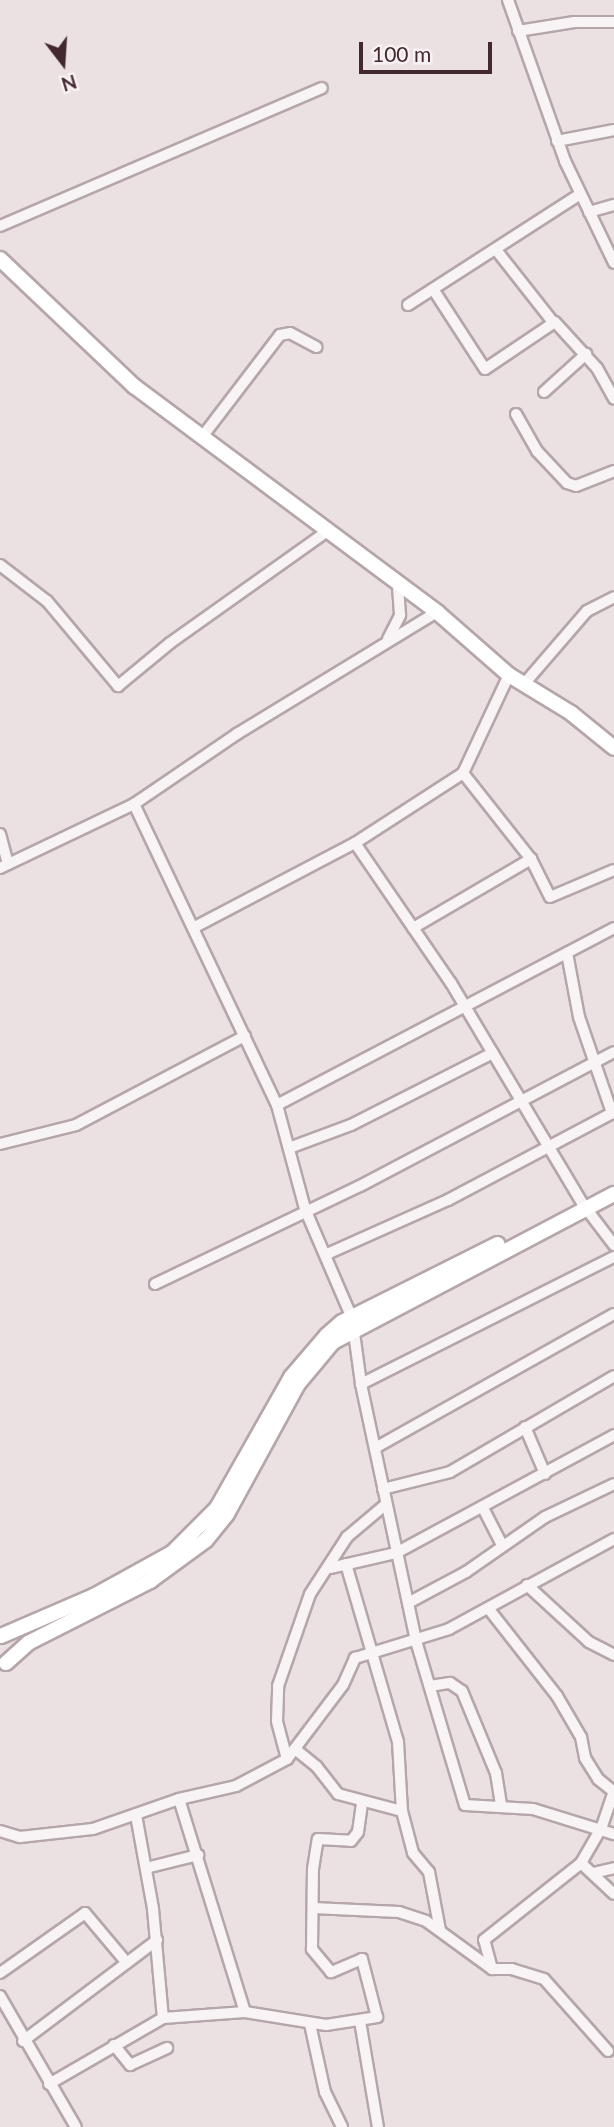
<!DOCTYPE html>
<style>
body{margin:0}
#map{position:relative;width:614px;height:2127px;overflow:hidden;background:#ebe1e3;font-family:Lato,sans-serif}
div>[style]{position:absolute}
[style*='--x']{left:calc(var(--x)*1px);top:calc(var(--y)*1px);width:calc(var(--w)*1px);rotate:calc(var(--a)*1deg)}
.roads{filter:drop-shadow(2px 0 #b5a6a9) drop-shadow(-2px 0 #b5a6a9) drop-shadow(0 2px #b5a6a9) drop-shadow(0 -2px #b5a6a9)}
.minor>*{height:10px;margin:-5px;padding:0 5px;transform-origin:5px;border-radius:5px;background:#f8f4f5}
.major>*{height:14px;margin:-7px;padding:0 7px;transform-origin:7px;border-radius:7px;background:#fff}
span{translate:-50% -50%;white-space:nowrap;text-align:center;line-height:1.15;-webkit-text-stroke:7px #f8f1f3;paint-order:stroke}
.north{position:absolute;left:28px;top:28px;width:70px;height:70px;-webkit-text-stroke:5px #f8f1f3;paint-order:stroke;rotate:163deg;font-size:19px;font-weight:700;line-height:28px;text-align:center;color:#43282f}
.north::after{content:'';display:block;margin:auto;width:24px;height:32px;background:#43282f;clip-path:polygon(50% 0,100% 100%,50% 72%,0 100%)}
.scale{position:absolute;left:359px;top:42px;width:133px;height:32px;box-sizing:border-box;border:4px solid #43282f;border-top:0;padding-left:9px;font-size:21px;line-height:24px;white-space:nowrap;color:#43282f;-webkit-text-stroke:5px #f8f1f3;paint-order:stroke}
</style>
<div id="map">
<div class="roads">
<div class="minor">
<i style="--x:508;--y:0;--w:171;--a:70.5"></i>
<i style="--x:565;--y:161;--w:113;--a:64.3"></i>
<i style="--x:518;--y:31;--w:57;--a:-9.1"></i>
<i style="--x:574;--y:22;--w:40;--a:0"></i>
<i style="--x:557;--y:141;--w:58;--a:-10.9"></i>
<i style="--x:589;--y:212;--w:26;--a:-16"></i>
<i style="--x:0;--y:226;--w:350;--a:-23.2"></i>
<i style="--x:497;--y:251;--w:89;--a:51.8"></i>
<i style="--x:433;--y:289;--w:95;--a:57"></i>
<i style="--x:485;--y:369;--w:84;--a:-33.9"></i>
<i style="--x:555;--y:322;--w:62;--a:47.6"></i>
<i style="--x:597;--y:368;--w:35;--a:61"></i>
<i style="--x:408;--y:305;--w:205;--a:-32.8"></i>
<i style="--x:544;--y:392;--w:57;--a:-42.1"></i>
<i style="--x:516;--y:414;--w:43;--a:60.4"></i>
<i style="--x:537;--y:451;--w:44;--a:46.8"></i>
<i style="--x:567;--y:483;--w:9;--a:18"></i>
<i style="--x:576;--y:486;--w:41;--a:-21.5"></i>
<i style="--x:202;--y:437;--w:128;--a:-52.6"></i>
<i style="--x:280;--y:335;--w:10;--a:-11"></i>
<i style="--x:290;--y:333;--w:30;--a:28"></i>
<i style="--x:0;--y:565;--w:59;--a:37.5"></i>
<i style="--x:47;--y:601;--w:111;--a:50.1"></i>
<i style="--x:118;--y:686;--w:67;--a:-39.6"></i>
<i style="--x:170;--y:643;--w:195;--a:-35.4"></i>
<i style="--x:388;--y:639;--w:27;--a:-63"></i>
<i style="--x:400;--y:615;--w:32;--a:-94"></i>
<i style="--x:524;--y:684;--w:96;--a:-49.2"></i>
<i style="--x:587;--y:611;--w:30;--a:-27"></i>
<i style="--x:463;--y:773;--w:110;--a:51.7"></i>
<i style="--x:531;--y:859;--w:42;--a:63.4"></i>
<i style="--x:550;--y:897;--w:69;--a:-22.9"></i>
<i style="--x:134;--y:804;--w:333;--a:64.6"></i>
<i style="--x:277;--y:1105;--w:108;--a:74.9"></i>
<i style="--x:305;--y:1209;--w:119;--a:66.7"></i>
<i style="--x:352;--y:1318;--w:67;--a:82.2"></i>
<i style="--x:361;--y:1384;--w:263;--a:77.9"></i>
<i style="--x:416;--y:1641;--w:171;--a:73.4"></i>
<i style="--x:465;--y:1805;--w:68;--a:3.4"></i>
<i style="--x:533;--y:1809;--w:85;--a:17.2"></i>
<i style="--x:0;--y:834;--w:31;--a:75"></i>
<i style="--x:355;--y:843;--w:170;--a:55.6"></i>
<i style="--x:451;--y:983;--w:256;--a:59.2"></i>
<i style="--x:582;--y:1203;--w:53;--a:52.7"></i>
<i style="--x:0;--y:868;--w:148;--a:-25.5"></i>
<i style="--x:134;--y:804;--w:125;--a:-34.2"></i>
<i style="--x:237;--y:734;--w:234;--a:-31.4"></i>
<i style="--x:193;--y:928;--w:183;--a:-27.7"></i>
<i style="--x:355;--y:843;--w:129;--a:-32.9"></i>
<i style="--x:463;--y:773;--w:108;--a:-64.9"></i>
<i style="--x:413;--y:928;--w:137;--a:-30.3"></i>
<i style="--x:567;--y:953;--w:65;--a:79.4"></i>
<i style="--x:579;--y:1017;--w:102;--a:71"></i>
<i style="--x:277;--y:1105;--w:381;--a:-27.7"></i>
<i style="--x:0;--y:1144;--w:78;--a:-14"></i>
<i style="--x:76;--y:1125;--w:191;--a:-27.8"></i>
<i style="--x:289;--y:1148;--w:66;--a:-20.4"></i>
<i style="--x:351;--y:1125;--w:159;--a:-26.9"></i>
<i style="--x:327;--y:1254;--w:133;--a:-24.1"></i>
<i style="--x:448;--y:1200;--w:188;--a:-27.9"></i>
<i style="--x:155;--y:1284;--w:227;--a:-25.6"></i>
<i style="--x:360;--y:1186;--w:287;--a:-27.8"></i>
<i style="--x:361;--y:1384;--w:283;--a:-26.7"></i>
<i style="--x:525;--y:1427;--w:51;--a:66.9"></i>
<i style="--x:375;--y:1448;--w:274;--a:-29.3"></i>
<i style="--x:383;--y:1489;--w:69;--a:-14.2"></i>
<i style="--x:450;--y:1472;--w:190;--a:-30.3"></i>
<i style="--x:483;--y:1508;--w:42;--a:62.8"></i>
<i style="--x:346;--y:1564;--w:185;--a:73.7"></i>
<i style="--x:398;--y:1742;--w:69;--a:86.7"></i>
<i style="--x:402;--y:1811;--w:43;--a:75.3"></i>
<i style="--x:413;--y:1853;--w:25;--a:50"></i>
<i style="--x:429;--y:1872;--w:59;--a:79.3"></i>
<i style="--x:330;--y:1568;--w:68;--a:-12.8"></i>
<i style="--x:396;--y:1553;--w:248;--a:-28.4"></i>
<i style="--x:527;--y:1585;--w:84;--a:42.6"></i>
<i style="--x:589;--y:1642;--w:28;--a:27"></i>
<i style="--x:408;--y:1603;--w:66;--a:-28.1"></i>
<i style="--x:466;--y:1572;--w:96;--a:-34.8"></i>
<i style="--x:545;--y:1517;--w:76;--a:-25.6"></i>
<i style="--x:488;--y:1608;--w:112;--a:51.9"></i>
<i style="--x:557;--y:1696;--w:48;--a:59.7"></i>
<i style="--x:581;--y:1737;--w:21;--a:79"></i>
<i style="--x:585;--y:1758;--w:25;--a:58"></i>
<i style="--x:598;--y:1779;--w:21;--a:39"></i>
<i style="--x:430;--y:1686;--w:20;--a:-9"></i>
<i style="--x:450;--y:1683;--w:14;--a:34"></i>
<i style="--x:462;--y:1691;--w:89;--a:67.5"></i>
<i style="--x:496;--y:1773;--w:32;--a:81"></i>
<i style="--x:295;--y:1749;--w:28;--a:39"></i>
<i style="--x:317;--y:1767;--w:34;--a:52"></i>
<i style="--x:338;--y:1794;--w:66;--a:14.9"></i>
<i style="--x:287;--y:1759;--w:39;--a:-105"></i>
<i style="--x:277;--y:1721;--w:35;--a:-88"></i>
<i style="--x:278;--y:1686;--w:97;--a:-70.8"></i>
<i style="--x:310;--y:1594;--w:68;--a:-57"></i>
<i style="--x:347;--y:1537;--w:50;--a:-40.1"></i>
<i style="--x:179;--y:1799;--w:223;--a:72.8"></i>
<i style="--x:136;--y:1815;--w:96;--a:79.7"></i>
<i style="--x:153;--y:1909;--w:109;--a:84.8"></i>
<i style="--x:0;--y:1831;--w:21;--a:17"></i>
<i style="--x:20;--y:1837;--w:73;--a:-6.3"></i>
<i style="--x:93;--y:1829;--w:91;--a:-19.2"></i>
<i style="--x:179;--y:1799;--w:58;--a:-12.8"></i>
<i style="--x:236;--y:1786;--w:58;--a:-27.9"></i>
<i style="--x:287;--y:1759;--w:93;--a:-52.9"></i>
<i style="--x:343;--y:1685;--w:30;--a:-66"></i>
<i style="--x:355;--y:1658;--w:98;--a:-17.1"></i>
<i style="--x:449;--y:1629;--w:188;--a:-28.6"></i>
<i style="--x:581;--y:1863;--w:45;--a:43.2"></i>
<i style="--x:146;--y:1868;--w:54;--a:-14"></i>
<i style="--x:593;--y:1873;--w:22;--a:-13"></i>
<i style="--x:313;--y:1908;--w:86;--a:2.7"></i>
<i style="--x:399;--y:1912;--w:28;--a:18"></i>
<i style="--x:426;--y:1921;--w:82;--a:36"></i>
<i style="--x:0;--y:1973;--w:104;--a:-35.2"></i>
<i style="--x:85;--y:1913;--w:65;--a:50"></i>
<i style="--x:0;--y:1996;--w:151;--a:59.9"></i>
<i style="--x:360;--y:2021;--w:108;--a:80.4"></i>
<i style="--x:310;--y:2024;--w:70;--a:77.6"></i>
<i style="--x:325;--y:2092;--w:39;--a:64"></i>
<i style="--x:23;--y:2041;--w:168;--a:-37"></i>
<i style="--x:114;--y:2045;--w:26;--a:51"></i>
<i style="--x:130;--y:2065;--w:41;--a:-24.7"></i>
<i style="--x:608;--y:2051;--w:96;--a:-131.6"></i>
<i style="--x:544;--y:1979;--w:34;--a:-163"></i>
<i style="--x:512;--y:1969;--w:20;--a:180"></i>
<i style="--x:492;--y:1969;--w:30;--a:-105"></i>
<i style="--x:484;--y:1940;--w:124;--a:-38.4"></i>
<i style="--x:581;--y:1863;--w:39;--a:-60"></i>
<i style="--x:601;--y:1829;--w:40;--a:-71.1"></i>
<i style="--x:49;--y:2084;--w:132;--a:-30.1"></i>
<i style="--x:163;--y:2018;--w:82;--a:-4.2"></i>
<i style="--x:245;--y:2012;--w:82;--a:9.1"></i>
<i style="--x:326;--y:2025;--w:52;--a:-8.9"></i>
<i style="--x:377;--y:2017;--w:60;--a:-104.5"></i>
<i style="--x:362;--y:1959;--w:34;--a:157"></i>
<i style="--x:331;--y:1972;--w:30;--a:-130"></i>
<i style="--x:312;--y:1949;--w:80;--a:-89.3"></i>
<i style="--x:313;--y:1869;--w:30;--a:-81"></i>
<i style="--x:318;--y:1839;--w:33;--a:3"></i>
<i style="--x:351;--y:1841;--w:11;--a:-52"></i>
<i style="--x:358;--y:1832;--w:30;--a:-82"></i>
</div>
<div class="major">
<i style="--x:0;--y:259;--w:185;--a:43.5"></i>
<i style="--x:134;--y:386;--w:378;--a:36.7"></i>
<i style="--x:437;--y:612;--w:96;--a:41.2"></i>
<i style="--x:509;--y:675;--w:73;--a:31.5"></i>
<i style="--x:571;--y:713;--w:55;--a:39.1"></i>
<i style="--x:1;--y:1636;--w:101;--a:-23.3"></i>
<i style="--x:94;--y:1596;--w:89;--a:-28.9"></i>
<i style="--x:172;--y:1553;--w:64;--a:-45"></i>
<i style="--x:217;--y:1508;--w:150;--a:-60.5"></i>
<i style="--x:291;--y:1377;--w:55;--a:-49.4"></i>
<i style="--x:327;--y:1335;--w:20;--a:-41"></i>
<i style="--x:342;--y:1322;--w:174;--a:-26.6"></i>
<i style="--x:6;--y:1663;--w:30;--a:-42"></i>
<i style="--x:28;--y:1643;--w:137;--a:-26.9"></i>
<i style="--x:150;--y:1581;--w:69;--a:-36.2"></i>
<i style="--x:206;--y:1540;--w:33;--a:-51"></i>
<i style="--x:227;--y:1514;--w:148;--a:-61.4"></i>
<i style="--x:298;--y:1384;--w:55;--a:-50.2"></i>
<i style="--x:333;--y:1342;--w:318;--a:-27.8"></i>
</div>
</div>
<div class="north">N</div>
<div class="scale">100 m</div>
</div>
